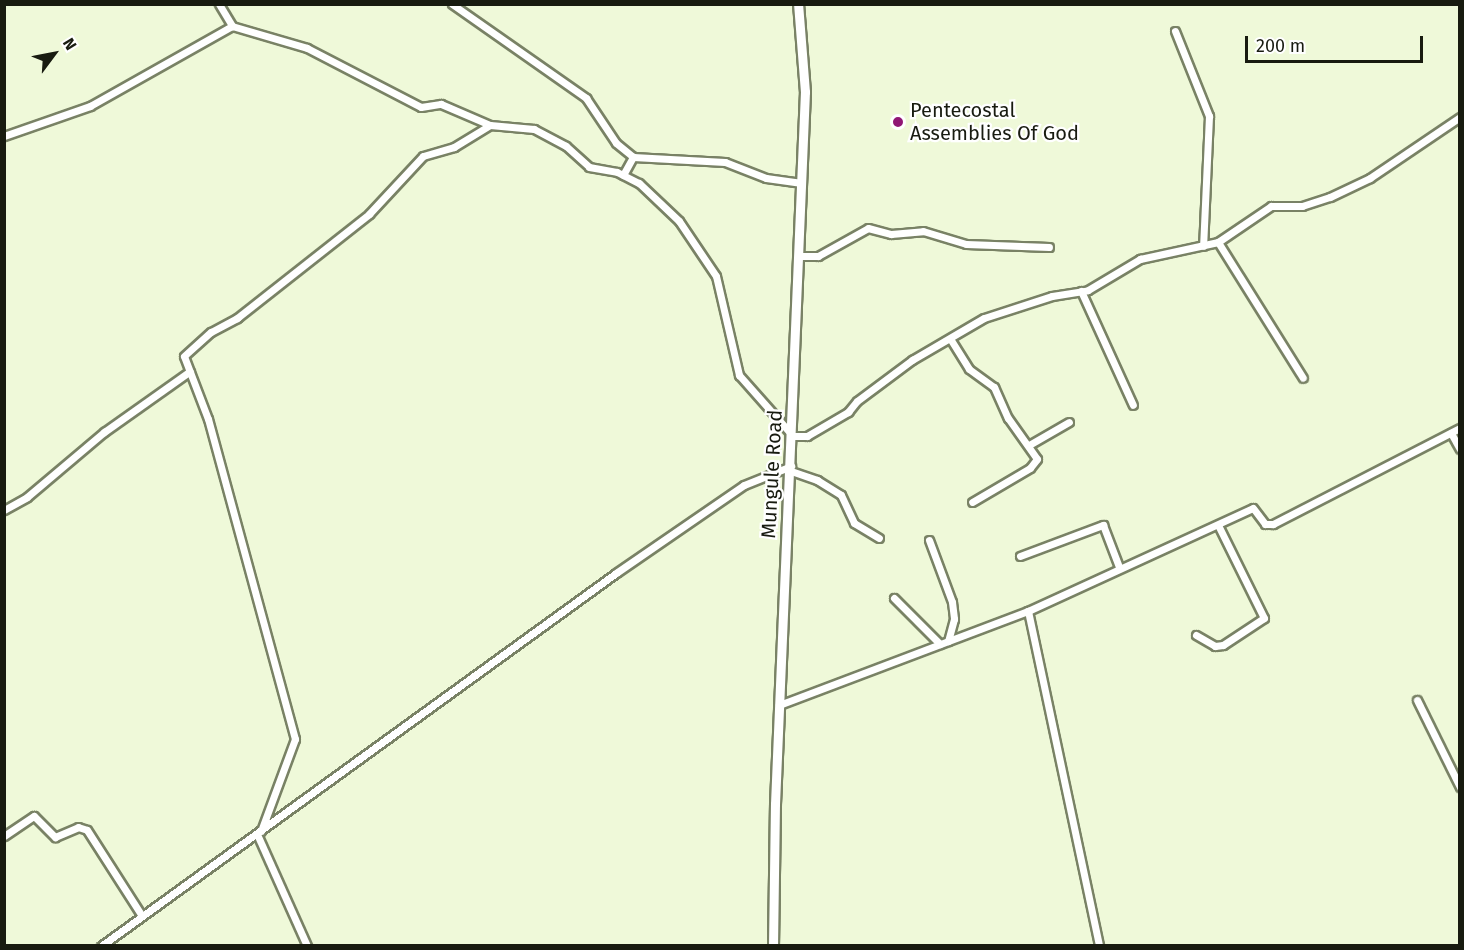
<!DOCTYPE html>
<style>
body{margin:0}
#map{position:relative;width:1464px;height:950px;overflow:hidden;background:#eff9d9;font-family:"Fira Sans",sans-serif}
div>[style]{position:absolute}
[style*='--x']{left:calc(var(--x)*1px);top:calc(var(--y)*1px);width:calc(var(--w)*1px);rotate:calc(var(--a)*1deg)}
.roads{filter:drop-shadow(2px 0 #798265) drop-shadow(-2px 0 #798265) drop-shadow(0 2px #798265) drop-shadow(0 -2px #798265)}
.street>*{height:7px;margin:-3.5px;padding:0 3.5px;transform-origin:3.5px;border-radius:3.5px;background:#fff}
.secondary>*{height:9px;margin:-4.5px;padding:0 4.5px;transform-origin:4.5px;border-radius:4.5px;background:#fff}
.dots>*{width:16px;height:16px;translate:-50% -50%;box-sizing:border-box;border:3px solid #fff;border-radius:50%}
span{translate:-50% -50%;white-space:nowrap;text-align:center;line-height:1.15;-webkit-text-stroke:4.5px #fff;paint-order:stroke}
.poi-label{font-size:20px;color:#181b10}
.left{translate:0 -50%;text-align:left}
.street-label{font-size:20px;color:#181b10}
.frame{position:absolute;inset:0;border:6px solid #181b10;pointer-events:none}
.north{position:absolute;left:24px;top:24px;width:60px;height:60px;-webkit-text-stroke:4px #fff;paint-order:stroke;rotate:58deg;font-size:16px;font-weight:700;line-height:24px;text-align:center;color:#181b10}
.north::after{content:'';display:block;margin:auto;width:21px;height:27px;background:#181b10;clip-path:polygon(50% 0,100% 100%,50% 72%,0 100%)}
.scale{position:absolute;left:1245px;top:36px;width:178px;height:27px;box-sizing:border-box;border:3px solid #181b10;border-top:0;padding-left:8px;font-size:18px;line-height:21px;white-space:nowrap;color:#181b10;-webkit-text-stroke:4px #fff;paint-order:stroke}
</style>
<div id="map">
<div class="roads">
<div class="street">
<i style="--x:219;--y:4;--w:26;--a:59"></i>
<i style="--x:452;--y:4;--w:164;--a:35"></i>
<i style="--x:586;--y:98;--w:54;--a:56.3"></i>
<i style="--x:616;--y:143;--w:22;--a:39"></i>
<i style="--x:633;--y:157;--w:92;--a:3.1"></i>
<i style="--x:725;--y:162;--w:44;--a:21.3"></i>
<i style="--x:766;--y:178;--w:36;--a:8"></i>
<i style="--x:1175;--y:31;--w:92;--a:68.2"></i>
<i style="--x:1209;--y:116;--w:130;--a:92.6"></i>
<i style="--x:4;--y:136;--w:91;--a:-19.2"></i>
<i style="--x:90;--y:106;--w:163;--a:-29.4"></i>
<i style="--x:232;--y:26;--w:78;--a:16.3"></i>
<i style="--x:307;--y:48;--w:128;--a:27.4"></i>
<i style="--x:421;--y:107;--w:20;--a:-9"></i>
<i style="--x:441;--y:104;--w:53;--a:23.2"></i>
<i style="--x:490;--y:125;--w:44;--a:5.2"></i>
<i style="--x:534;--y:129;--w:36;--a:28"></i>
<i style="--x:566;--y:146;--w:31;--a:42"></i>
<i style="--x:589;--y:167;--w:28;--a:10"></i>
<i style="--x:617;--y:172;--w:25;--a:27"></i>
<i style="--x:639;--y:183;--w:55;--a:43.5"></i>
<i style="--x:679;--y:221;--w:66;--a:56.1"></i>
<i style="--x:716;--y:276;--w:102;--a:76.9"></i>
<i style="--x:739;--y:375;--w:81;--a:48.5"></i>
<i style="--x:793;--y:436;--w:14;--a:0"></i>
<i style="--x:807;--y:436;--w:48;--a:-30.3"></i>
<i style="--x:848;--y:412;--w:14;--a:-51"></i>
<i style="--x:857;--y:401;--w:69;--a:-36.7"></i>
<i style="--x:912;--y:360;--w:83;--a:-30.3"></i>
<i style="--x:984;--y:318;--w:71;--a:-17.9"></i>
<i style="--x:1052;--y:296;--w:36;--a:-9"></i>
<i style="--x:1088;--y:290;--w:61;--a:-30.8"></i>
<i style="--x:1140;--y:259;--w:80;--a:-12.3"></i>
<i style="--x:1218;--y:242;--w:64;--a:-34.2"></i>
<i style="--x:1271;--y:206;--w:31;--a:0"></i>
<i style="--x:1302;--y:206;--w:29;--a:-18"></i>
<i style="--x:1330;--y:197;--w:44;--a:-25.4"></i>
<i style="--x:1370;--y:178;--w:109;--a:-34.1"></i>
<i style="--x:623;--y:175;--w:21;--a:-61"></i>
<i style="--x:1218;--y:242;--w:160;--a:58"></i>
<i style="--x:799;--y:256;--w:19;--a:0"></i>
<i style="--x:818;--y:256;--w:57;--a:-29.2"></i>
<i style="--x:868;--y:228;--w:24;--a:15"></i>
<i style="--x:891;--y:234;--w:32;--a:-5"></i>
<i style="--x:923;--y:231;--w:45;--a:16.8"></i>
<i style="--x:966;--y:244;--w:83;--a:2.1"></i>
<i style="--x:1081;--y:291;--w:125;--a:65.5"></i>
<i style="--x:951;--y:340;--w:34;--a:58"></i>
<i style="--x:969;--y:369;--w:31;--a:36"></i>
<i style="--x:994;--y:387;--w:34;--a:66"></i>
<i style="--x:1008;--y:418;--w:50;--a:54.7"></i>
<i style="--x:1037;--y:459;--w:11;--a:128"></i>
<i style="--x:1030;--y:468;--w:67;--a:149.6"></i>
<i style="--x:1451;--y:433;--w:18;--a:61"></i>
<i style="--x:1029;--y:445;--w:46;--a:-29.9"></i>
<i style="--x:791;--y:471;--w:28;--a:19"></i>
<i style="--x:817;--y:480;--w:28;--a:32"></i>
<i style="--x:841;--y:495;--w:31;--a:65"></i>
<i style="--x:854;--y:523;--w:29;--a:31"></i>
<i style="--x:4;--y:510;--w:26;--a:-29"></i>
<i style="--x:27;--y:497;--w:101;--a:-40.2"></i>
<i style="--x:104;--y:432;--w:105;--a:-35.3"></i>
<i style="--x:929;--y:540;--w:66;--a:69.6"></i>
<i style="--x:952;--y:602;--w:17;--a:83"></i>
<i style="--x:954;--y:619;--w:23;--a:105"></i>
<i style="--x:1020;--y:556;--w:89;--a:-20.5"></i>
<i style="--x:1103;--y:525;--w:45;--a:69.1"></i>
<i style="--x:894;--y:598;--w:65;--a:45"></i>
<i style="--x:1028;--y:611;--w:342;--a:78"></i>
<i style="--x:1196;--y:635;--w:22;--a:30"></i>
<i style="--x:1215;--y:646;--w:8;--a:-7"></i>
<i style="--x:1223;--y:645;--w:49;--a:-33.4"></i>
<i style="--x:1264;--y:618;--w:104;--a:-116.3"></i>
<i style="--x:1417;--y:700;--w:97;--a:63.7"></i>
<i style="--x:779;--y:705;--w:266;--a:-20.7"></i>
<i style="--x:1028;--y:611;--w:247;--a:-24.6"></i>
<i style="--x:1253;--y:508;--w:20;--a:53"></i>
<i style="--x:1265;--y:524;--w:8;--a:0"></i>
<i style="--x:1273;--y:524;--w:210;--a:-27.2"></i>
<i style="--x:261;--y:831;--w:98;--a:-69.7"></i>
<i style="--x:295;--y:739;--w:332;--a:-105.2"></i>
<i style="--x:208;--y:419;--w:67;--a:-110.9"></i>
<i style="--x:184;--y:356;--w:36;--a:-42"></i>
<i style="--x:211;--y:332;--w:30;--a:-28"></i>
<i style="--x:237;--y:318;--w:168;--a:-38.2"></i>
<i style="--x:369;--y:214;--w:79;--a:-47"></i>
<i style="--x:423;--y:156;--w:32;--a:-16"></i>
<i style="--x:454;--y:147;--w:42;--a:-31.4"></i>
<i style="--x:257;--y:834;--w:123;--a:65.9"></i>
<i style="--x:4;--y:836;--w:36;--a:-34"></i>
<i style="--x:34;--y:816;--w:30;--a:45"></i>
<i style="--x:55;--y:837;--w:25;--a:-23"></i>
<i style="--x:78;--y:827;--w:9;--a:18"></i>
<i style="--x:87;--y:830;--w:102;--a:57.4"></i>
<i style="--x:101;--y:946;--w:636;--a:-35.91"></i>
<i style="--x:616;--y:573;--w:155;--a:-34.5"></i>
<i style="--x:744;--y:485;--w:51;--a:-22"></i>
</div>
<div class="secondary">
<i style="--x:773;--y:946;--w:142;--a:-89.2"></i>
<i style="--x:775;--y:804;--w:713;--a:-87.59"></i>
<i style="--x:805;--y:92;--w:88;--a:-94.5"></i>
</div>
</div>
<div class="dots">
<i style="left:898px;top:122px;background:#901674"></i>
</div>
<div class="poi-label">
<span class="left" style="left:910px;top:122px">Pentecostal<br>Assemblies Of God</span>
</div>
<div class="street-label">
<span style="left:772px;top:474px;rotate:-87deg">Mungule Road</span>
</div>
<div class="frame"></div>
<div class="north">N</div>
<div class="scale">200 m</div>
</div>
